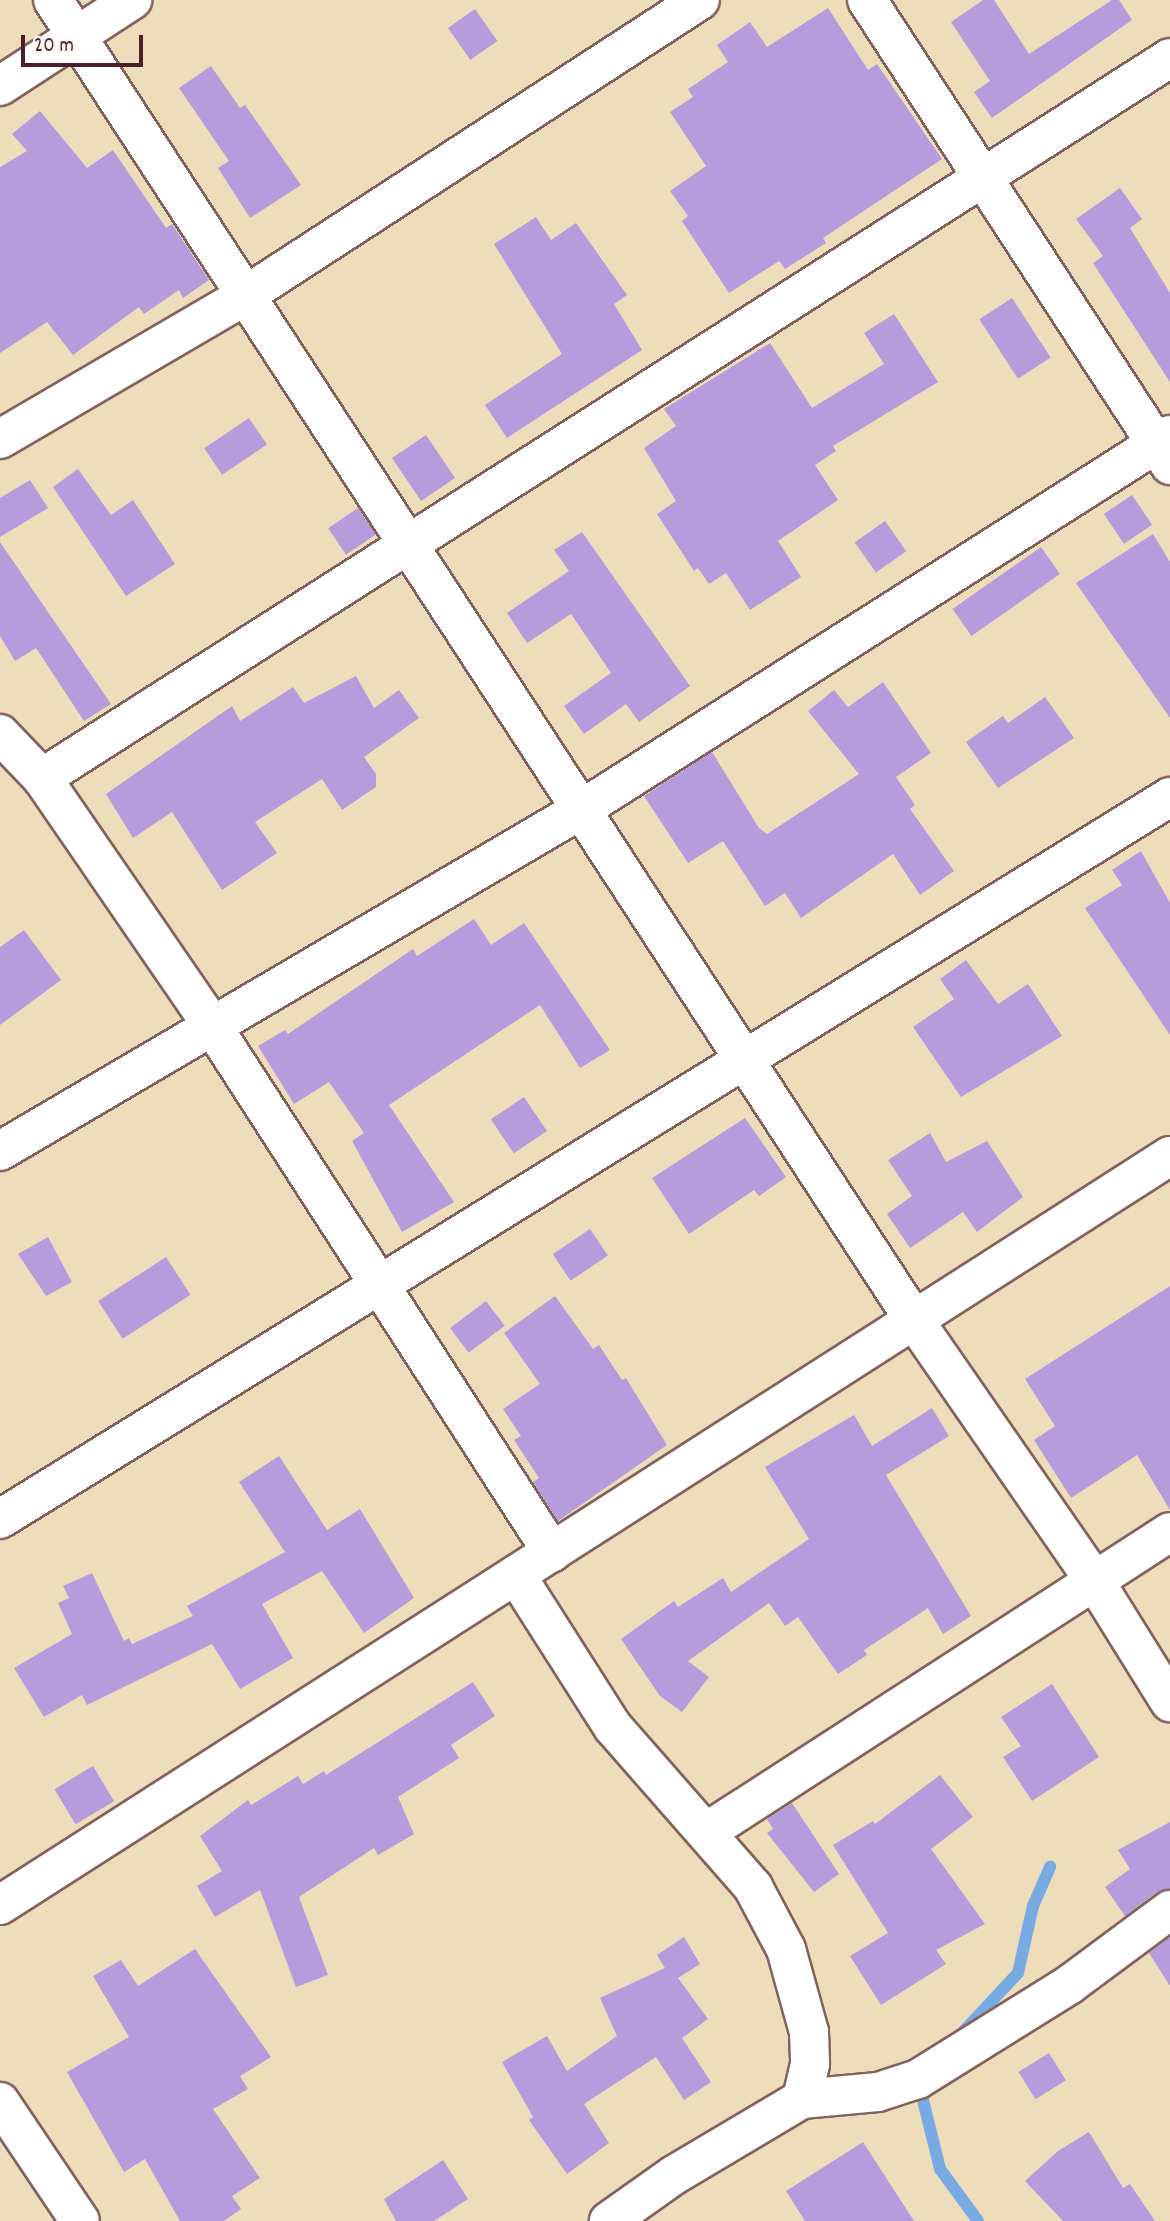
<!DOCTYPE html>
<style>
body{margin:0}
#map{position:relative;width:1170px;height:2221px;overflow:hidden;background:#eeddba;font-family:Dekko,sans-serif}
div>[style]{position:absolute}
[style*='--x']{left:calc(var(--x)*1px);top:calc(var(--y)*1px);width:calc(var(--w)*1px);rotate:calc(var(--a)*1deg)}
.stream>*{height:12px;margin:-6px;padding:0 6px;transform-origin:6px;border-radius:6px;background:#78aae3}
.building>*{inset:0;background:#b79cdd;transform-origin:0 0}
.roads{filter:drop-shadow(2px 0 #83625d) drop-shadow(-2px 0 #83625d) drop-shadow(0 2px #83625d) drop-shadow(0 -2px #83625d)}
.minor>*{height:38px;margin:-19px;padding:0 19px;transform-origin:19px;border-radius:19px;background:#fff}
span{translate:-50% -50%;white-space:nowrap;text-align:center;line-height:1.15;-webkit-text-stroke:5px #fbf7ec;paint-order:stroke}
.scale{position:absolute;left:21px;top:35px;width:122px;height:32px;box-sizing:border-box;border:4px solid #4a1f2b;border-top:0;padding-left:9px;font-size:21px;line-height:24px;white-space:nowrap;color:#4a1f2b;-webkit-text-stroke:5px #fbf7ec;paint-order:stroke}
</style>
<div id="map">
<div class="stream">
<i style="--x:961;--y:2034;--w:83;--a:-46.9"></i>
<i style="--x:1018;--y:1973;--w:69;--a:-77.4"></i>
<i style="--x:1033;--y:1906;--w:43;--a:-66.4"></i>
<i style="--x:919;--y:2084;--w:88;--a:76.1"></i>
<i style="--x:940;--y:2169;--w:64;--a:53.8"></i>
</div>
<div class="building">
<i style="clip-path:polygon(983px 0,994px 0,1029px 54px,1112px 0,1119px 0,1132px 20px,992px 118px,974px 92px,990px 81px,951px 22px)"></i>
<i style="clip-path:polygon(828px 8px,868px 70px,877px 64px,942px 159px,823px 238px,826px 243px,785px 269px,779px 261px,729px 293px,682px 221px,688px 216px,670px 191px,706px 166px,670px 112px,693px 97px,688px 89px,728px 62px,717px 45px,750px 22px,767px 47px)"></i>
<i style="left:475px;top:9px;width:39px;height:33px;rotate:55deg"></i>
<i style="clip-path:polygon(211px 66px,240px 108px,245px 105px,301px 185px,250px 218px,218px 168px,229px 161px,179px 88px)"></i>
<i style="clip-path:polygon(40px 111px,87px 168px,113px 150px,166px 228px,172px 224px,209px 280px,183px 298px,179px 290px,144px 314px,139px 307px,73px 355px,47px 322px,0 353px,0 167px,27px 151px,12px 134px)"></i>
<i style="clip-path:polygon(1120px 188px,1142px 219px,1130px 228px,1170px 293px,1170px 382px,1093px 263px,1103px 256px,1076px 219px)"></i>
<i style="clip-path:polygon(536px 217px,551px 240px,576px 223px,627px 295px,614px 304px,642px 350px,507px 438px,485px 405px,562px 354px,494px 244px)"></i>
<i style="left:1012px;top:298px;width:71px;height:39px;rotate:57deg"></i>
<i style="clip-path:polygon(894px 314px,938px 382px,833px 446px,836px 451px,815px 465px,838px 500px,778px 541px,801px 577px,750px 610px,726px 573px,709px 584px,698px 568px,694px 571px,657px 514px,676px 501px,644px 448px,676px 426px,664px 409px,770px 343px,812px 408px,884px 364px,864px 333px)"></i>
<i style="left:249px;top:418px;width:32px;height:54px;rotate:56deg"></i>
<i style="left:426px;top:435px;width:52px;height:41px;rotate:56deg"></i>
<i style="clip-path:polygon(78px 469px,111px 515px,133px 500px,175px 564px,126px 596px,53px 487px)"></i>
<i style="clip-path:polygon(30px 480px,48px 508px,0 537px,0 498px)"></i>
<i style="left:1132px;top:495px;width:36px;height:34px;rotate:56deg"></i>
<i style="left:358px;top:508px;width:32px;height:36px;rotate:56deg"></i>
<i style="left:885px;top:521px;width:37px;height:37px;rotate:55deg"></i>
<i style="clip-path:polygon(582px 532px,690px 686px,639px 722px,626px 704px,584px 734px,564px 706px,611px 673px,571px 614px,527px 643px,507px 613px,569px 571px,554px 550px)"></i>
<i style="clip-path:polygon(1153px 534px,1170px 562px,1170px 718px,1076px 583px)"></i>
<i style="clip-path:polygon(0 542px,111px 704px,84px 721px,36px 648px,15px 661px,0 636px)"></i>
<i style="left:1041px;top:547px;width:33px;height:108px;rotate:55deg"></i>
<i style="clip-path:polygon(356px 676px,374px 708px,399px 690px,419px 718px,364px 757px,376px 774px,376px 787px,342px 810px,322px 779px,255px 822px,277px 853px,222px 890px,172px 812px,133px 838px,106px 794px,232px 706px,240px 721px,293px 687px,304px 703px)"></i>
<i style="clip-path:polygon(883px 682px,931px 753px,896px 777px,915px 805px,910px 809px,954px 871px,920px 895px,893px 854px,801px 918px,785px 893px,765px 906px,723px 841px,688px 863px,644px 796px,712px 752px,759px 828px,767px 834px,859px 774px,808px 711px,834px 690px,848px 707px)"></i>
<i style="clip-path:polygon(1045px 697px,1074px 738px,998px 788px,966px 742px,1003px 716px,1008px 723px)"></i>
<i style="clip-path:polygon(1141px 851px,1170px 903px,1170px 1035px,1085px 908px,1122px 885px,1112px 870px)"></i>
<i style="clip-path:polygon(474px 919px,491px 945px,524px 923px,610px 1050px,580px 1068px,540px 1005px,389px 1105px,454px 1202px,402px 1232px,352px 1141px,364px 1133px,329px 1082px,294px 1104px,258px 1046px,285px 1030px,288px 1034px,413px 949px,417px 956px)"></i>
<i style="clip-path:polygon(24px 930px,61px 980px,0 1025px,0 947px)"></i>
<i style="clip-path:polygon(966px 960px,998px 1004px,1028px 984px,1062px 1036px,961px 1097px,913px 1027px,954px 999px,940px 979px)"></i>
<i style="left:524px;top:1097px;width:41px;height:40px;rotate:56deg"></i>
<i style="clip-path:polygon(745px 1118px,786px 1177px,759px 1196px,754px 1190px,689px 1234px,652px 1178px)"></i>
<i style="clip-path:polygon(930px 1133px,946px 1162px,987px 1141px,1023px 1197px,977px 1232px,963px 1212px,910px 1248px,887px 1214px,912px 1196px,888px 1160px)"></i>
<i style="left:590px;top:1229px;width:32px;height:45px;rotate:56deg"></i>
<i style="clip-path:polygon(48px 1237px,72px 1282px,46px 1296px,18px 1254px)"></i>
<i style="left:166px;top:1257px;width:45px;height:81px;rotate:57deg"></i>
<i style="clip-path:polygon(1170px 1286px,1170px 1510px,1137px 1455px,1071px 1498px,1034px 1440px,1055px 1426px,1025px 1379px)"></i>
<i style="clip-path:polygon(555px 1296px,593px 1349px,599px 1345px,622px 1380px,626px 1378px,667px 1445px,558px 1521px,533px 1482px,539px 1478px,514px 1440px,521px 1436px,503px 1409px,540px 1384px,504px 1333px)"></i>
<i style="left:486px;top:1301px;width:31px;height:45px;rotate:53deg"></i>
<i style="clip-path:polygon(932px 1408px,949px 1436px,886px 1475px,971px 1616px,943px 1634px,928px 1608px,864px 1650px,867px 1655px,838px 1674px,798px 1617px,785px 1626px,769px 1603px,688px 1661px,709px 1677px,682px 1712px,660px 1696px,621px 1639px,674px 1601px,678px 1607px,723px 1578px,731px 1592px,809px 1539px,765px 1467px,854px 1415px,872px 1446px)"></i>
<i style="clip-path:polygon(279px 1456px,327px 1530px,360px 1509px,414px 1598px,364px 1633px,322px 1571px,262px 1604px,293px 1658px,240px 1689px,212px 1644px,87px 1705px,82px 1695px,44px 1717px,14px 1668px,72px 1634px,58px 1603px,69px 1598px,63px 1586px,92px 1573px,124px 1641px,129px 1638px,132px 1644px,193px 1616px,187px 1606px,285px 1552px,239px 1482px)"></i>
<i style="clip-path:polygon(473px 1682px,495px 1716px,451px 1745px,459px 1758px,398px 1797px,414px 1834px,378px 1855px,374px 1848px,299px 1897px,328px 1975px,296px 1987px,260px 1890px,215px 1917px,197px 1886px,222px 1871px,200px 1836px,248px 1800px,251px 1805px,298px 1776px,303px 1784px,324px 1771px,326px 1775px)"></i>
<i style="clip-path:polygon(1052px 1684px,1099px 1757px,1032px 1801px,1003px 1757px,1021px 1746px,1001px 1717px)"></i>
<i style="left:93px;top:1766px;width:41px;height:45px;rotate:59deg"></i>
<i style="clip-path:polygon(940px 1775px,973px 1817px,931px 1849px,985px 1924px,936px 1950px,946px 1964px,881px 2005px,850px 1956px,888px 1933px,833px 1845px,873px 1821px,875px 1824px)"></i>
<i style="clip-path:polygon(792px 1803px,839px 1874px,814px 1892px,767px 1833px,773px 1829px,767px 1819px)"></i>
<i style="clip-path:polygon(1170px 1822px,1170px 1889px,1157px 1892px,1125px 1916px,1105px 1887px,1130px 1869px,1118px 1850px)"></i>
<i style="clip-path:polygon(684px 1937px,700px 1964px,678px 1978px,708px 2019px,682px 2038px,711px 2082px,684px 2100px,656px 2057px,584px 2104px,609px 2143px,567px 2174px,529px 2120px,533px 2117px,502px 2062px,547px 2036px,567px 2071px,617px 2036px,600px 1998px,665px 1968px,657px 1955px)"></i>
<i style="clip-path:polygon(1170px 1937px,1170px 1986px,1149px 1953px)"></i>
<i style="clip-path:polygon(195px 1949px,271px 2057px,240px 2076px,248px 2089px,213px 2109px,260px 2178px,232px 2196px,241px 2209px,224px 2221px,180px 2221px,145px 2159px,124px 2172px,67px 2072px,129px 2037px,93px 1976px,121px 1960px,138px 1986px)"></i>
<i style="left:1049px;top:2053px;width:32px;height:36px;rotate:58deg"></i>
<i style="clip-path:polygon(1089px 2132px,1123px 2188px,1130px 2184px,1155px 2221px,1063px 2221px,1025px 2181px,1058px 2151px)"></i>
<i style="clip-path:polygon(863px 2142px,914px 2221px,805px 2221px,786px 2191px)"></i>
<i style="clip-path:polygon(443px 2160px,468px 2199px,434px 2221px,396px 2221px,384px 2199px)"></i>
</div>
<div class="roads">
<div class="minor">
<i style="--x:53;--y:0;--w:1576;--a:56.88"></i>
<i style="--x:914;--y:1320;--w:316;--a:55.3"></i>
<i style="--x:1094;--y:1580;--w:144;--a:58.1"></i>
<i style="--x:867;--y:0;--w:555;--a:56.91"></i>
<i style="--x:0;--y:86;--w:158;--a:-33.1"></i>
<i style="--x:0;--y:439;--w:285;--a:-30.3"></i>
<i style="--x:246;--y:295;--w:541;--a:-33.01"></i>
<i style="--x:0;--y:734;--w:61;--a:46.3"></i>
<i style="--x:42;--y:778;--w:298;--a:55.5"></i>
<i style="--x:211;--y:1024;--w:629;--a:57.14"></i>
<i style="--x:42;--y:778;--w:1338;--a:-32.55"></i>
<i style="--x:0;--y:1151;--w:675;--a:-30.44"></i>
<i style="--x:582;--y:809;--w:697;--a:-32.46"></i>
<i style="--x:0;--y:1519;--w:1375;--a:-31.68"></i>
<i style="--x:516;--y:1575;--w:180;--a:57.5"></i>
<i style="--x:613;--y:1727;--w:213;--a:48.8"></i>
<i style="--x:753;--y:1887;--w:70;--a:62"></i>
<i style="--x:786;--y:1949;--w:86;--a:74.5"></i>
<i style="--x:809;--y:2032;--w:32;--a:88"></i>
<i style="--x:810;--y:2064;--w:36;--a:103"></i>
<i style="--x:802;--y:2099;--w:149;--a:149.3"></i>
<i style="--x:674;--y:2175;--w:80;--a:144.7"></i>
<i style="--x:708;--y:1831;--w:550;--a:-32.91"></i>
<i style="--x:0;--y:1905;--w:1389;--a:-32.63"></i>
<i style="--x:802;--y:2099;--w:76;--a:-5.3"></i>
<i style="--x:878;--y:2092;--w:42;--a:-18"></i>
<i style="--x:918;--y:2079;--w:178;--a:-31.9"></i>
<i style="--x:1069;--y:1985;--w:126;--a:-36.6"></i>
<i style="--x:0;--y:2102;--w:143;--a:56.1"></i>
</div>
</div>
<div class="scale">20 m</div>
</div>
